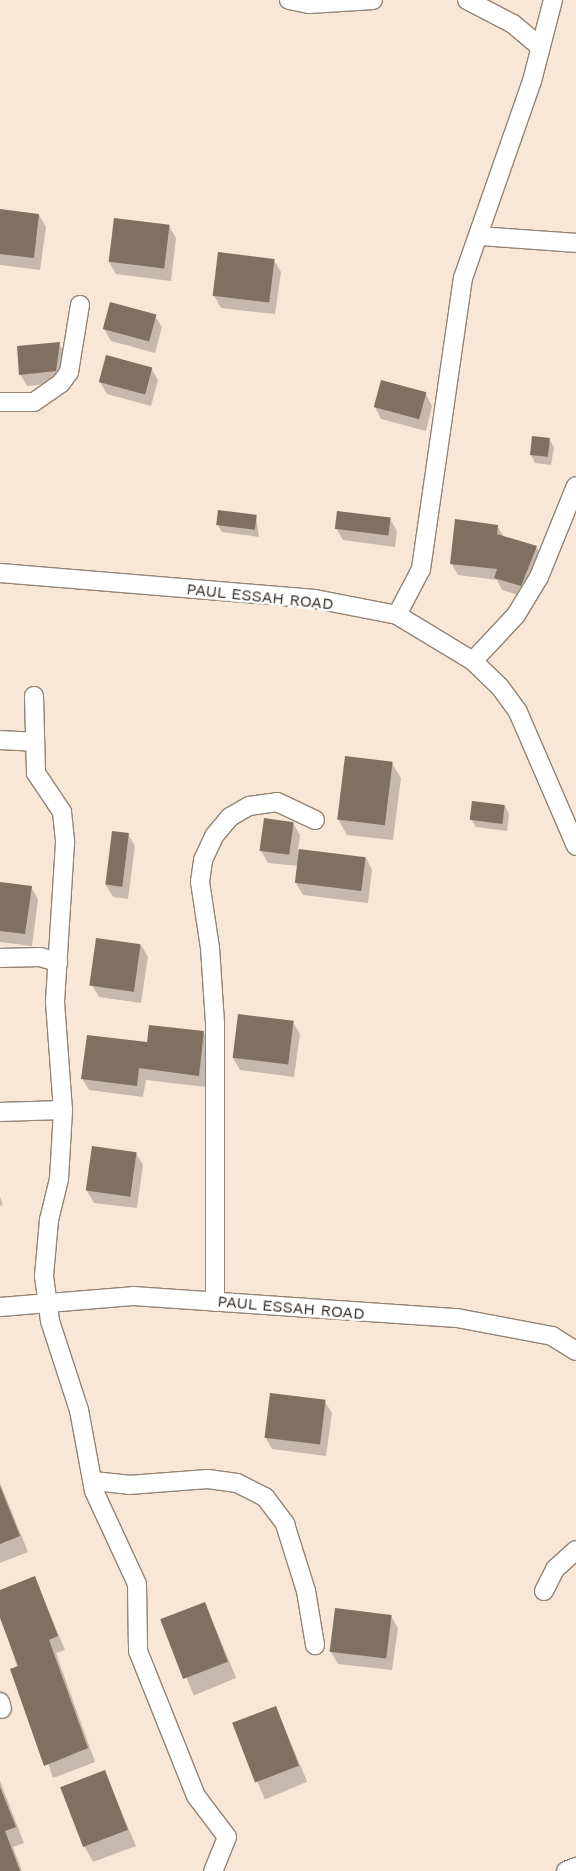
<!DOCTYPE html>
<style>
body{margin:0}
#map{position:relative;width:576px;height:1871px;overflow:hidden;background:#f8e7d7;font-family:"Work Sans",sans-serif}
div>[style]{position:absolute}
[style*='--x']{left:calc(var(--x)*1px);top:calc(var(--y)*1px);width:calc(var(--w)*1px);rotate:calc(var(--a)*1deg)}
.shadow>*{inset:0;background:#0003;transform-origin:0 0}
.building>*{inset:0;background:#7f7061;transform-origin:0 0}
.roads{filter:drop-shadow(1px 0 #938475) drop-shadow(-1px 0 #938475) drop-shadow(0 1px #938475) drop-shadow(0 -1px #938475)}
.minor>*{height:18px;margin:-9px;padding:0 9px;transform-origin:9px;border-radius:9px;background:#fff}
span{translate:-50% -50%;white-space:nowrap;text-align:center;line-height:1.15;-webkit-text-stroke:5px #fff;paint-order:stroke}
.street-label{font-size:16px;color:#312a24}
</style>
<div id="map">
<div class="shadow">
<i style="clip-path:polygon(0 210px,39px 215px,46px 227px,40px 270px,0 265px)"></i>
<i style="clip-path:polygon(169px 226px,176px 238px,171px 281px,116px 274px,109px 262px)"></i>
<i style="clip-path:polygon(274px 260px,281px 272px,275px 314px,221px 308px,214px 296px)"></i>
<i style="clip-path:polygon(155px 316px,162px 327px,155px 353px,111px 341px,104px 329px)"></i>
<i style="clip-path:polygon(59px 344px,66px 356px,63px 383px,27px 386px,20px 374px)"></i>
<i style="clip-path:polygon(151px 368px,158px 380px,151px 406px,107px 394px,100px 382px)"></i>
<i style="clip-path:polygon(426px 394px,432px 406px,426px 431px,381px 419px,375px 407px)"></i>
<i style="clip-path:polygon(549px 439px,554px 447px,551px 465px,535px 463px,531px 455px)"></i>
<i style="clip-path:polygon(256px 516px,259px 537px,222px 532px,217px 524px)"></i>
<i style="clip-path:polygon(390px 519px,397px 531px,395px 547px,343px 540px,336px 528px)"></i>
<i style="clip-path:polygon(497px 526px,504px 537px,536px 547px,543px 559px,528px 598px,502px 590px,497px 580px,458px 575px,451px 563px)"></i>
<i style="clip-path:polygon(392px 763px,401px 778px,393px 840px,347px 835px,338px 819px)"></i>
<i style="clip-path:polygon(505px 806px,509px 814px,507px 831px,476px 827px,471px 819px)"></i>
<i style="clip-path:polygon(293px 823px,300px 835px,298px 850px,366px 858px,372px 870px,368px 903px,303px 895px,296px 883px,298px 866px,268px 863px,261px 851px)"></i>
<i style="clip-path:polygon(128px 834px,135px 846px,128px 899px,113px 897px,106px 885px)"></i>
<i style="clip-path:polygon(0 884px,31px 887px,38px 899px,32px 946px,0 942px)"></i>
<i style="clip-path:polygon(141px 945px,148px 957px,141px 1003px,99px 997px,92px 985px)"></i>
<i style="clip-path:polygon(239px 1016px,293px 1022px,300px 1034px,294px 1077px,240px 1070px,233px 1058px)"></i>
<i style="clip-path:polygon(204px 1033px,210px 1044px,206px 1087px,146px 1080px,143px 1097px,89px 1090px,82px 1078px,148px 1043px)"></i>
<i style="clip-path:polygon(93px 1148px,136px 1153px,143px 1165px,137px 1208px,94px 1203px,87px 1191px)"></i>
<i style="clip-path:polygon(0 1197px,3px 1205px,0 1206px)"></i>
<i style="clip-path:polygon(325px 1402px,332px 1413px,326px 1456px,272px 1449px,265px 1437px)"></i>
<i style="clip-path:polygon(0 1483px,28px 1552px,0 1563px)"></i>
<i style="clip-path:polygon(35px 1578px,65px 1650px,56px 1653px,95px 1762px,53px 1778px,0 1614px,0 1591px)"></i>
<i style="left:205px;top:1604px;width:80px;height:46px;rotate:67deg"></i>
<i style="clip-path:polygon(391px 1616px,398px 1628px,392px 1670px,338px 1664px,331px 1652px)"></i>
<i style="left:276px;top:1708px;width:80px;height:46px;rotate:67deg"></i>
<i style="clip-path:polygon(104px 1771px,136px 1846px,93px 1862px,84px 1846px)"></i>
<i style="clip-path:polygon(0 1781px,24px 1843px,13px 1847px,22px 1871px,0 1871px)"></i>
</div>
<div class="building">
<i style="clip-path:polygon(0 209px,39px 214px,34px 258px,0 254px)"></i>
<i style="left:114px;top:218px;width:56px;height:44px;rotate:7deg"></i>
<i style="left:218px;top:252px;width:57px;height:44px;rotate:7deg"></i>
<i style="left:110px;top:302px;width:48px;height:28px;rotate:15deg"></i>
<i style="clip-path:polygon(60px 342px,56px 371px,19px 375px,17px 346px)"></i>
<i style="left:106px;top:355px;width:48px;height:28px;rotate:15deg"></i>
<i style="left:381px;top:380px;width:47px;height:28px;rotate:15deg"></i>
<i style="left:532px;top:436px;width:18px;height:19px;rotate:6deg"></i>
<i style="left:218px;top:510px;width:39px;height:15px;rotate:7deg"></i>
<i style="left:337px;top:511px;width:54px;height:18px;rotate:7deg"></i>
<i style="clip-path:polygon(455px 519px,498px 525px,497px 534px,537px 546px,521px 586px,494px 578px,497px 569px,450px 564px)"></i>
<i style="left:345px;top:756px;width:48px;height:64px;rotate:7deg"></i>
<i style="left:472px;top:801px;width:33px;height:19px;rotate:7deg"></i>
<i style="left:264px;top:818px;width:30px;height:33px;rotate:8deg"></i>
<i style="left:112px;top:831px;width:17px;height:54px;rotate:7deg"></i>
<i style="left:299px;top:849px;width:67px;height:34px;rotate:7deg"></i>
<i style="clip-path:polygon(0 882px,32px 886px,25px 934px,0 931px)"></i>
<i style="left:96px;top:938px;width:45px;height:48px;rotate:8deg"></i>
<i style="left:238px;top:1014px;width:56px;height:44px;rotate:7deg"></i>
<i style="clip-path:polygon(149px 1025px,204px 1031px,199px 1076px,139px 1068px,137px 1086px,81px 1079px,87px 1035px,147px 1042px)"></i>
<i style="left:92px;top:1146px;width:45px;height:45px;rotate:8deg"></i>
<i style="left:270px;top:1393px;width:56px;height:45px;rotate:7deg"></i>
<i style="clip-path:polygon(0 1486px,20px 1536px,0 1544px)"></i>
<i style="clip-path:polygon(35px 1576px,58px 1636px,49px 1640px,88px 1748px,44px 1766px,10px 1669px,18px 1666px,0 1618px,0 1590px)"></i>
<i style="left:205px;top:1602px;width:64px;height:48px;rotate:69deg"></i>
<i style="left:335px;top:1608px;width:57px;height:44px;rotate:7deg"></i>
<i style="left:276px;top:1706px;width:64px;height:47px;rotate:69deg"></i>
<i style="left:105px;top:1770px;width:64px;height:48px;rotate:69deg"></i>
<i style="clip-path:polygon(0 1787px,16px 1827px,5px 1831px,20px 1871px,0 1871px)"></i>
</div>
<div class="roads">
<div class="minor">
<i style="--x:289;--y:0;--w:20;--a:11"></i>
<i style="--x:309;--y:4;--w:64;--a:-3.6"></i>
<i style="--x:467;--y:0;--w:52;--a:27.6"></i>
<i style="--x:513;--y:24;--w:35;--a:40"></i>
<i style="--x:479;--y:236;--w:97;--a:4.1"></i>
<i style="--x:0;--y:402;--w:34;--a:0"></i>
<i style="--x:34;--y:402;--w:33;--a:-35"></i>
<i style="--x:61;--y:383;--w:14;--a:-54"></i>
<i style="--x:69;--y:372;--w:68;--a:-80.7"></i>
<i style="--x:0;--y:573;--w:316;--a:4.7"></i>
<i style="--x:315;--y:599;--w:84;--a:11"></i>
<i style="--x:397;--y:615;--w:89;--a:31.2"></i>
<i style="--x:473;--y:661;--w:37;--a:44"></i>
<i style="--x:500;--y:687;--w:31;--a:54"></i>
<i style="--x:518;--y:712;--w:146;--a:66.6"></i>
<i style="--x:397;--y:615;--w:52;--a:-62.4"></i>
<i style="--x:421;--y:569;--w:294;--a:-81.8"></i>
<i style="--x:463;--y:278;--w:209;--a:-70.7"></i>
<i style="--x:532;--y:81;--w:84;--a:-75.5"></i>
<i style="--x:473;--y:661;--w:63;--a:-46.9"></i>
<i style="--x:516;--y:615;--w:44;--a:-58.8"></i>
<i style="--x:539;--y:577;--w:98;--a:-67.9"></i>
<i style="--x:34;--y:696;--w:77;--a:88.5"></i>
<i style="--x:36;--y:773;--w:47;--a:56.3"></i>
<i style="--x:62;--y:812;--w:31;--a:84"></i>
<i style="--x:65;--y:843;--w:159;--a:93.6"></i>
<i style="--x:55;--y:1002;--w:108;--a:85.8"></i>
<i style="--x:63;--y:1110;--w:69;--a:93.3"></i>
<i style="--x:59;--y:1179;--w:42;--a:103.7"></i>
<i style="--x:49;--y:1220;--w:56;--a:95.1"></i>
<i style="--x:44;--y:1276;--w:45;--a:82.4"></i>
<i style="--x:50;--y:1321;--w:94;--a:72"></i>
<i style="--x:79;--y:1410;--w:82;--a:79.5"></i>
<i style="--x:94;--y:1491;--w:102;--a:65.2"></i>
<i style="--x:137;--y:1584;--w:67;--a:89.1"></i>
<i style="--x:138;--y:1651;--w:156;--a:68.2"></i>
<i style="--x:196;--y:1796;--w:51;--a:52.9"></i>
<i style="--x:227;--y:1837;--w:37;--a:112"></i>
<i style="--x:0;--y:740;--w:34;--a:3"></i>
<i style="--x:0;--y:958;--w:40;--a:-1.4"></i>
<i style="--x:40;--y:957;--w:19;--a:16"></i>
<i style="--x:0;--y:1112;--w:63;--a:-1.8"></i>
<i style="--x:215;--y:1302;--w:279;--a:-90"></i>
<i style="--x:215;--y:1023;--w:75;--a:-93.8"></i>
<i style="--x:210;--y:948;--w:67;--a:-98.6"></i>
<i style="--x:200;--y:882;--w:22;--a:-82"></i>
<i style="--x:203;--y:860;--w:26;--a:-65"></i>
<i style="--x:214;--y:836;--w:25;--a:-50"></i>
<i style="--x:230;--y:817;--w:22;--a:-30"></i>
<i style="--x:249;--y:806;--w:28;--a:-8"></i>
<i style="--x:277;--y:802;--w:42;--a:25.3"></i>
<i style="--x:0;--y:1307;--w:133;--a:-4.7"></i>
<i style="--x:133;--y:1296;--w:325;--a:3.9"></i>
<i style="--x:457;--y:1318;--w:97;--a:10.7"></i>
<i style="--x:552;--y:1336;--w:28;--a:32"></i>
<i style="--x:93;--y:1481;--w:36;--a:6"></i>
<i style="--x:129;--y:1485;--w:79;--a:-4.3"></i>
<i style="--x:208;--y:1479;--w:29;--a:8"></i>
<i style="--x:237;--y:1483;--w:31;--a:27"></i>
<i style="--x:265;--y:1497;--w:34;--a:53"></i>
<i style="--x:285;--y:1524;--w:70;--a:72.6"></i>
<i style="--x:306;--y:1591;--w:55;--a:80.5"></i>
<i style="--x:544;--y:1591;--w:25;--a:-63"></i>
<i style="--x:555;--y:1569;--w:28;--a:-42"></i>
<i style="--x:0;--y:1702;--w:7;--a:74"></i>
<i style="--x:566;--y:1871;--w:11;--a:-22"></i>
</div>
</div>
<div class="street-label">
<span style="left:260px;top:597px;rotate:6deg">PAUL ESSAH ROAD</span>
<span style="left:291px;top:1308px;rotate:5deg">PAUL ESSAH ROAD</span>
</div>
</div>
